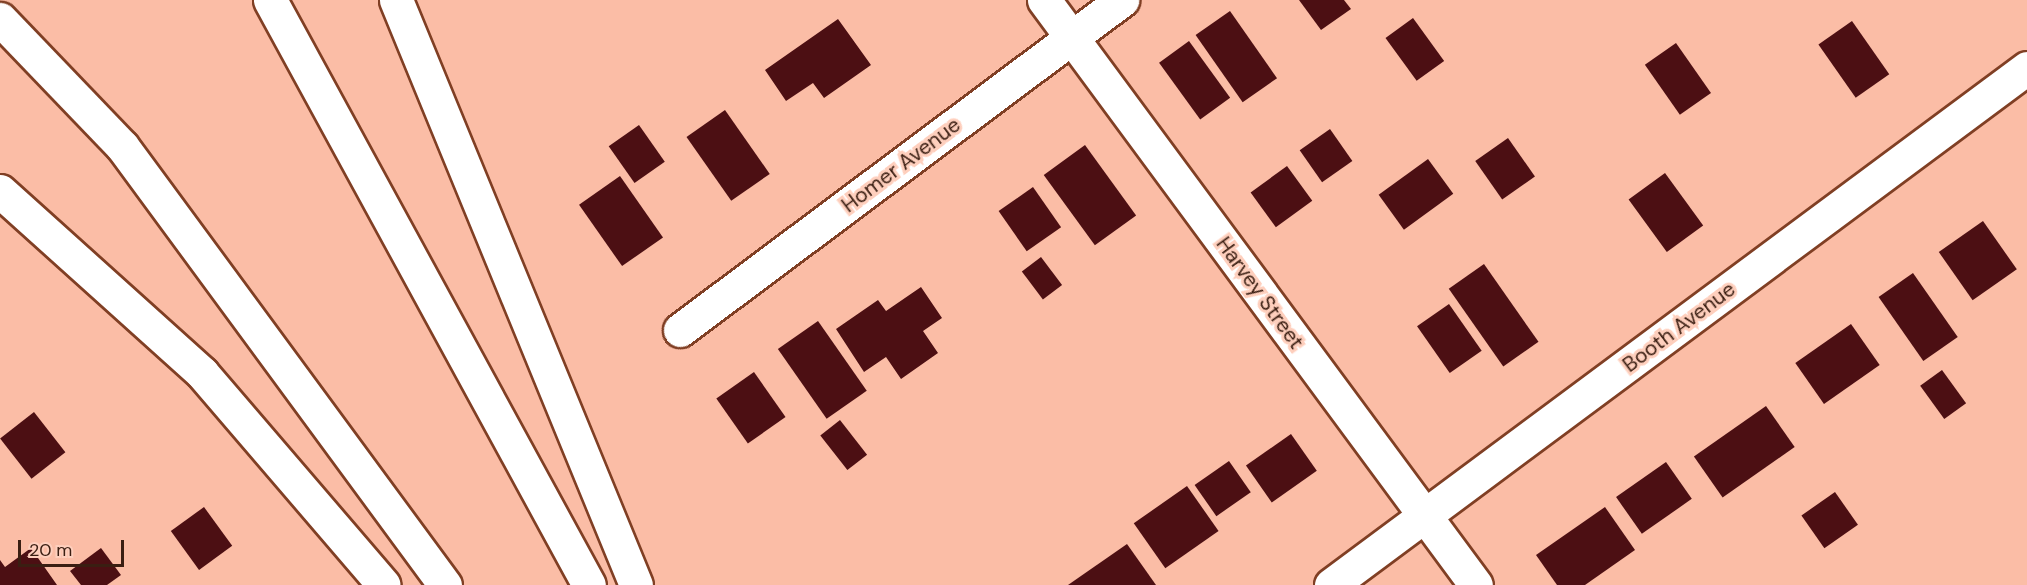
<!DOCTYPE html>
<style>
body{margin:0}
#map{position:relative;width:2027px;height:585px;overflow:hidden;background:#fbbda6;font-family:"DM Sans",sans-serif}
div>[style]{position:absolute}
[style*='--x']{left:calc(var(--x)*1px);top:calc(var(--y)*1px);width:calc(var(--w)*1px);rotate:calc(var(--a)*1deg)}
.building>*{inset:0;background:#4c0f13;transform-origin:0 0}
.roads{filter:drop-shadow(2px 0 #803f24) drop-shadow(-2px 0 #803f24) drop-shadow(0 2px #803f24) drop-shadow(0 -2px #803f24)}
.minor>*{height:33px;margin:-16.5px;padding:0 16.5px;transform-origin:16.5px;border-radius:16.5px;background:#fff}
.highway>*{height:33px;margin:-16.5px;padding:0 16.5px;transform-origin:16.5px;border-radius:16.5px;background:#fff}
span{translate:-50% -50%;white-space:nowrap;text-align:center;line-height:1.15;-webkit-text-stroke:6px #fecfbd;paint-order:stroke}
.street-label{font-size:21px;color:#3a1e12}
.scale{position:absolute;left:18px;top:540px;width:106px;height:27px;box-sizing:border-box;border:3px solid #3a1e12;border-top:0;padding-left:8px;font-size:18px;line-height:21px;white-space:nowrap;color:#3a1e12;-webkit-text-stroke:4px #fecfbd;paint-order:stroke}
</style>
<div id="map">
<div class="building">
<i style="clip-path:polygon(1299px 0,1344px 0,1351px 9px,1321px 30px)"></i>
<i style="left:1230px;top:11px;width:82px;height:42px;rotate:55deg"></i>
<i style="left:1413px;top:18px;width:53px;height:34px;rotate:54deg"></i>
<i style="clip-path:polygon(838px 19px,871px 65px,824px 98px,813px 83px,786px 101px,765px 70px)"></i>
<i style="left:1852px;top:21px;width:65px;height:41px;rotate:55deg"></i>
<i style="left:1189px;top:41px;width:70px;height:37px;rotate:54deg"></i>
<i style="left:1676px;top:43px;width:61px;height:38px;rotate:55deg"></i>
<i style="left:725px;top:110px;width:78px;height:47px;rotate:55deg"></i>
<i style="left:639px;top:125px;width:45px;height:37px;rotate:55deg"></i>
<i style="left:1330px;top:129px;width:39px;height:37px;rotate:55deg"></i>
<i style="left:1508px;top:138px;width:47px;height:40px;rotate:55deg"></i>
<i style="left:1085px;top:145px;width:87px;height:51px;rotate:54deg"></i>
<i style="left:1428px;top:159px;width:43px;height:61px;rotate:54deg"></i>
<i style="left:1287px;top:166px;width:43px;height:45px;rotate:54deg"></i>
<i style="left:1665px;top:173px;width:65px;height:45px;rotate:54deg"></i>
<i style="left:620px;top:176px;width:75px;height:50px;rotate:55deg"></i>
<i style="left:1033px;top:187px;width:49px;height:42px;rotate:55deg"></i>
<i style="left:1983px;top:221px;width:59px;height:54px;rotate:55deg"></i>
<i style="left:1041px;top:257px;width:35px;height:24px;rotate:53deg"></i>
<i style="left:1484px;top:264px;width:95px;height:43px;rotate:55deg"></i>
<i style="left:1913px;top:273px;width:78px;height:42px;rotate:55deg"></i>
<i style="clip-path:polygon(921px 287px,942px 318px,923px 331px,938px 353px,901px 379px,886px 357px,864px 372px,836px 329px,878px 300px,886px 311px)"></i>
<i style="left:1449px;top:304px;width:57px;height:39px;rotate:55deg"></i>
<i style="left:818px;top:321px;width:85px;height:49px;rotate:55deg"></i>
<i style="left:1851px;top:324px;width:50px;height:68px;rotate:55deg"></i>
<i style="left:1942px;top:370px;width:41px;height:27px;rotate:54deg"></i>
<i style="left:754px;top:372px;width:55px;height:46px;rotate:55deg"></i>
<i style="left:1766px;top:406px;width:50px;height:88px;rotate:55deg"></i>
<i style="left:34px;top:412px;width:51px;height:43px;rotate:52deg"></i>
<i style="left:840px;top:420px;width:44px;height:25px;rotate:52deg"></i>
<i style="left:1291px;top:434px;width:45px;height:55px;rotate:55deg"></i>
<i style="left:1229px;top:461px;width:38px;height:42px;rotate:55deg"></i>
<i style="left:1666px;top:462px;width:45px;height:61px;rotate:55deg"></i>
<i style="left:1187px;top:486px;width:55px;height:65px;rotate:55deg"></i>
<i style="left:1835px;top:492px;width:40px;height:41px;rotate:55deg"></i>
<i style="left:204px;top:507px;width:48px;height:41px;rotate:54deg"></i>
<i style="clip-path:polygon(1605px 507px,1635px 550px,1585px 585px,1557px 585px,1536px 555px)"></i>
<i style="clip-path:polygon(1127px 544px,1156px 585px,1068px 585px)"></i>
<i style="clip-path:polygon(31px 548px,57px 585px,0 585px,0 560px,5px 567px)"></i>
<i style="clip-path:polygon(101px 548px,121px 575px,107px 585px,81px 585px,70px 571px)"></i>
</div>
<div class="roads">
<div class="minor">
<i style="--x:1044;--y:0;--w:727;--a:53.56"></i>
<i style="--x:680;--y:330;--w:552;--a:-36.75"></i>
<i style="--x:1331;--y:585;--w:867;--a:-36.61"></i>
</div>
<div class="highway">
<i style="--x:270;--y:0;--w:666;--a:61.4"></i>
<i style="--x:396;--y:0;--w:632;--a:67.69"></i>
<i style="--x:0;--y:19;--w:176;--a:46.2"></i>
<i style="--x:122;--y:146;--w:545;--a:53.66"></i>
<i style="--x:0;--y:191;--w:272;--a:42"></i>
<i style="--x:202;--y:373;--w:279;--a:49.4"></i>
</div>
</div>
<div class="street-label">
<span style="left:901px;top:165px;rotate:-37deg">Homer Avenue</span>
<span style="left:1260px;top:293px;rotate:54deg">Harvey Street</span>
<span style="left:1679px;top:327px;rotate:-37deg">Booth Avenue</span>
</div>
<div class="scale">20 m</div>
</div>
